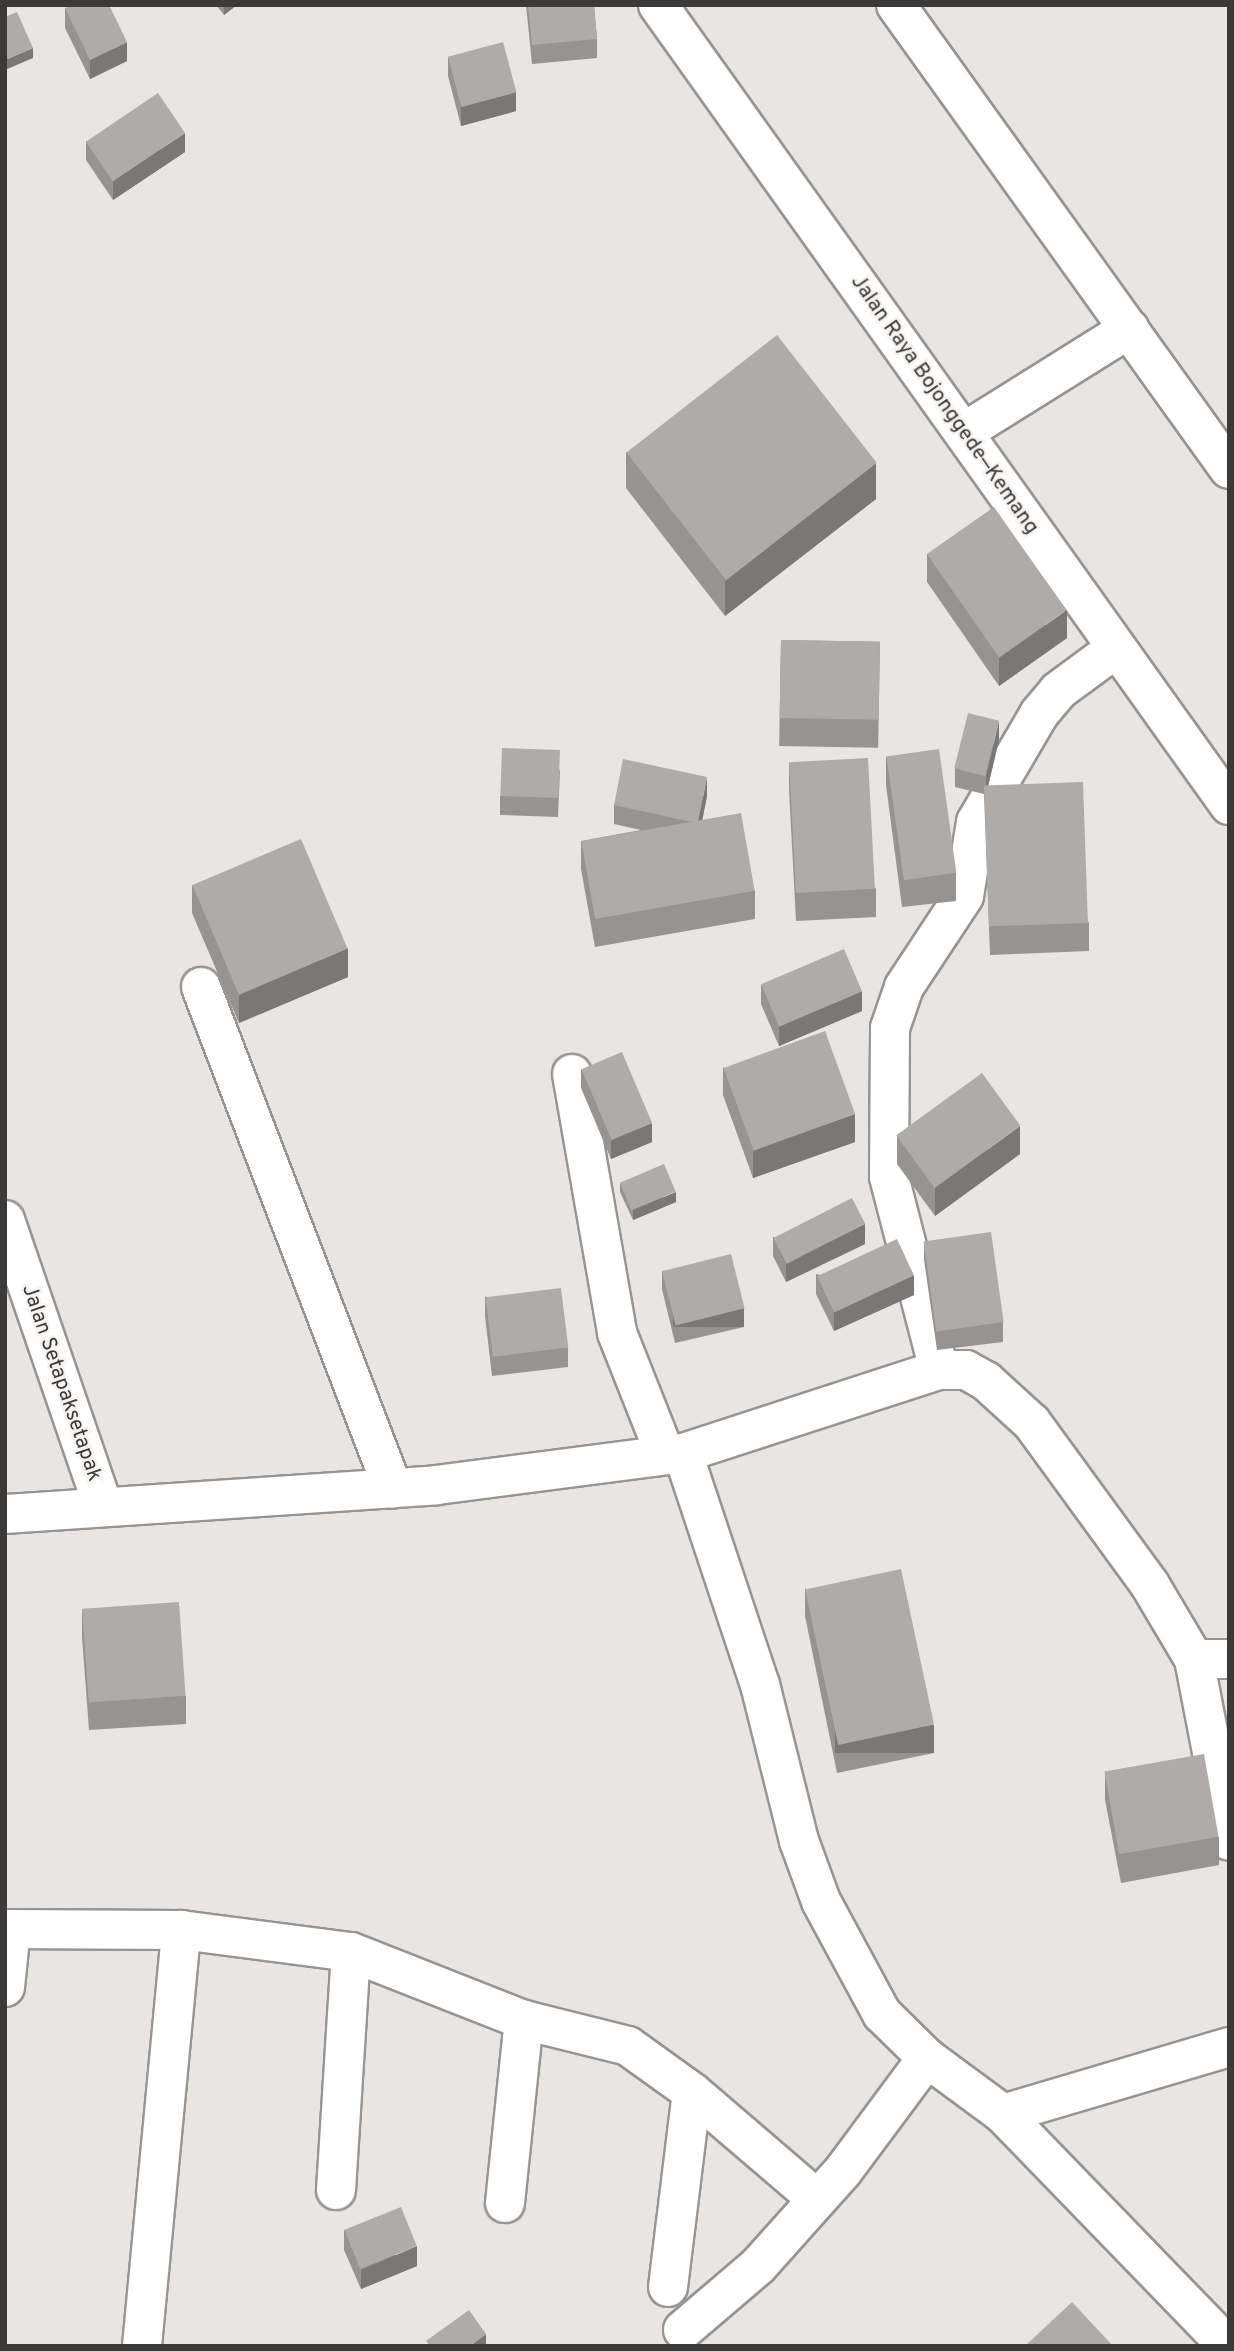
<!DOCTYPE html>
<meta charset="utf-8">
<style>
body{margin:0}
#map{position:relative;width:1234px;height:2351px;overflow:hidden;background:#e9e5e3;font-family:Overpass,sans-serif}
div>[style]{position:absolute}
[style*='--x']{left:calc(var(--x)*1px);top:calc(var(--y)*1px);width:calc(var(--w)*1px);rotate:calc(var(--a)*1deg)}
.roads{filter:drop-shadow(2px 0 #979491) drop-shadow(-2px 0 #979491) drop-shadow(0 2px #979491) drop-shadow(0 -2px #979491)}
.minor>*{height:38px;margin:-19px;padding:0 19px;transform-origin:19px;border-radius:19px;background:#fff}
.trunk>*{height:38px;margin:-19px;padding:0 19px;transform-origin:19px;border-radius:19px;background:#fff}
.wall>*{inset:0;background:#969391;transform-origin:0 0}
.shaded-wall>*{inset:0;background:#7a7876;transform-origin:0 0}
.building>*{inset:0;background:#afaba9;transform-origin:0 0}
span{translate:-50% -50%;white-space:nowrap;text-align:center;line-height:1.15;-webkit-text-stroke:5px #f6f3f0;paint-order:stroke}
.street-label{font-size:21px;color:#3b3a39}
.frame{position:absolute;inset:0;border:7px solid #3b3a39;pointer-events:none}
</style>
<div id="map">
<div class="roads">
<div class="minor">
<i style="--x:201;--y:987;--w:537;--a:69.07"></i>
<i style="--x:572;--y:1074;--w:263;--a:80.1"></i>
<i style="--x:617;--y:1333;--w:130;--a:68.4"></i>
<i style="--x:5;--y:1220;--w:302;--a:71.1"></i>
<i style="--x:939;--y:1370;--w:200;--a:-104.5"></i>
<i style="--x:889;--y:1176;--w:148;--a:-89.6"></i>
<i style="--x:890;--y:1028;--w:43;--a:-71.1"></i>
<i style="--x:904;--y:987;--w:109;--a:-56.6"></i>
<i style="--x:964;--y:896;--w:75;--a:-80.8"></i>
<i style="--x:976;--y:822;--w:125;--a:-59.7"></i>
<i style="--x:1039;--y:714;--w:30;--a:-50"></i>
<i style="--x:1058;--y:691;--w:71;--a:-36.4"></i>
<i style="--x:5;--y:1514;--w:433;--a:-3.8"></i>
<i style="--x:437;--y:1485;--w:248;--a:-7.4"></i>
<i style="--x:1194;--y:1659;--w:35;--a:0"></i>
<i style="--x:5;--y:1929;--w:176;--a:0.3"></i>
<i style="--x:181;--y:1930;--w:171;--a:7.4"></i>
<i style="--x:351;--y:1952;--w:186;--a:21.5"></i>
<i style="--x:524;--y:2020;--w:107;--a:14"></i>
<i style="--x:628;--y:2046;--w:79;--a:35.7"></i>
<i style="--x:692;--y:2092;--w:165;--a:40.6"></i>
<i style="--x:5;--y:1987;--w:58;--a:-84.1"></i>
<i style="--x:927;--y:2058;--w:63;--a:-135.6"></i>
<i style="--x:882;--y:2014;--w:128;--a:-118.4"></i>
<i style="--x:821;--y:1901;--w:64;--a:-110.1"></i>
<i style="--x:799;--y:1841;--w:161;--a:-104"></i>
<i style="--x:760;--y:1685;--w:244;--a:-108.4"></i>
<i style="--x:683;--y:1453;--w:269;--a:-18"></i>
<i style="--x:939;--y:1370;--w:27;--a:0"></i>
<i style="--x:966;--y:1370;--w:23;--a:29"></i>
<i style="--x:986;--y:1381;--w:62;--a:42.4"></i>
<i style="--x:1032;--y:1423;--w:200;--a:53.9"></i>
<i style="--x:1150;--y:1585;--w:86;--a:59.3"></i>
<i style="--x:1194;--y:1659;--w:185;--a:79.1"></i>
<i style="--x:1003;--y:2114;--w:236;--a:-16.5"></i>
<i style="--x:336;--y:2190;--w:238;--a:-86.4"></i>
<i style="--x:505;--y:2203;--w:184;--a:-84.1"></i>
<i style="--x:668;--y:2287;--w:196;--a:-83"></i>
<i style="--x:683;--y:2330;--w:99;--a:-40.5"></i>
<i style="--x:758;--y:2266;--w:127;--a:-48.2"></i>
<i style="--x:843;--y:2171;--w:141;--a:-53.4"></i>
<i style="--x:927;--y:2058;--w:94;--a:36.4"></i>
<i style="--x:1003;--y:2114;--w:323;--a:45.9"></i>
<i style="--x:142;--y:2346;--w:418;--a:-84.6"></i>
</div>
<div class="trunk">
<i style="--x:658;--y:5;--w:983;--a:54.48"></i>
<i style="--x:896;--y:5;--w:571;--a:54.33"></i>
<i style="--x:964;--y:432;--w:195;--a:-32"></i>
</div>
</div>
<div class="wall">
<i style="clip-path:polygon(216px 5px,237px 5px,224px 15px)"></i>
<i style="clip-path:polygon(526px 5px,594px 5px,597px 39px,597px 58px,532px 64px)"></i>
<i style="clip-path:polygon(65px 8px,127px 61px,90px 79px,65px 28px)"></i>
<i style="clip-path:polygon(448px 57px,516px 111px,461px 126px,448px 76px)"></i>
<i style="clip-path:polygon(86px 141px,185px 152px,113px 200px,86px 160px)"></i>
<i style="clip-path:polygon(626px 452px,876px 499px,725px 616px,626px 488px)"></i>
<i style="clip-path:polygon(927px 554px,1067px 638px,999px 686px,927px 582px)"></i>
<i style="left:781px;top:640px;width:99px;height:106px;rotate:1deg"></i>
<i style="clip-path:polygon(999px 740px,988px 786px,1089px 923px,1089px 951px,990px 955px,984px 794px,955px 787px,955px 768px)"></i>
<i style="clip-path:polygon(886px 756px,956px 873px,956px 901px,902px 907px,886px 785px)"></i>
<i style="clip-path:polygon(789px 762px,876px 889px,876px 917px,796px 921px,789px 790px)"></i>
<i style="clip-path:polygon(560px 770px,558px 817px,500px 815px,500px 796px)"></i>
<i style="clip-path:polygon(707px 796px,702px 820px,755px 891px,755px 919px,595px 947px,581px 869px,581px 841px,641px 830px,614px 824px,614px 805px)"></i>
<i style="clip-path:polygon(192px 885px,348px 977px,239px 1023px,192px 913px)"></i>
<i style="clip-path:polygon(761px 985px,862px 1011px,779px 1046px,761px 1004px)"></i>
<i style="clip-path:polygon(723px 1067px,855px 1142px,753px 1178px,723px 1095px)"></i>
<i style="clip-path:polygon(581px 1069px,652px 1142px,611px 1159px,581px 1088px)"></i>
<i style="clip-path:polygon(897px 1136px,1020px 1154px,935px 1216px,897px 1164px)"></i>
<i style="clip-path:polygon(620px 1183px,676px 1202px,633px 1220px,620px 1192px)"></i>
<i style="clip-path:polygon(773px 1237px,865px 1244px,786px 1282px,773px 1256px)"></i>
<i style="clip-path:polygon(924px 1241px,1003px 1322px,1003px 1342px,937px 1350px,924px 1260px)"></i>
<i style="clip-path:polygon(662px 1270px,744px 1327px,675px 1343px,662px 1289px)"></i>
<i style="clip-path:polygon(816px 1274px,914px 1295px,834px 1331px,816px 1294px)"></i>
<i style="clip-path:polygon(485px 1296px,568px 1348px,568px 1367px,492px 1376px,485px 1316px)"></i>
<i style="clip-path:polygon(805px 1588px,934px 1753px,837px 1773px,805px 1616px)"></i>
<i style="clip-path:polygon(82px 1609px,186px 1696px,186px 1724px,89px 1730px,82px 1637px)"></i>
<i style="clip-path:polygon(1105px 1772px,1219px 1837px,1219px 1865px,1121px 1883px,1105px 1800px)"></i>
<i style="clip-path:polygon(344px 2230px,417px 2266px,361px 2289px,344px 2250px)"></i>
</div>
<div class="shaded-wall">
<i style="clip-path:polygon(224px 5px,237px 5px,224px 15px)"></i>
<i style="clip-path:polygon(127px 42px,127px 61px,90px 79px,90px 60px)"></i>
<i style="clip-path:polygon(33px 48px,33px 58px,5px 70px,5px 60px)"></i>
<i style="clip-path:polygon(516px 92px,516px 111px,461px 126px,461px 107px)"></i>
<i style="clip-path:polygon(185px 133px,185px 152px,113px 200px,113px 181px)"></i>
<i style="clip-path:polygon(876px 463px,876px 499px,725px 616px,725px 581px)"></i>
<i style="clip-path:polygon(1067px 610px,1067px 638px,999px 686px,999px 658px)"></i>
<i style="clip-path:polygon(999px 721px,999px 740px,986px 795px,986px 776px)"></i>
<i style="clip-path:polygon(707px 777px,707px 796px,698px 842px,698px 823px)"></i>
<i style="clip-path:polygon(348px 948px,348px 977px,239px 1023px,239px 995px)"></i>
<i style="clip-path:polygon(862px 991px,862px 1011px,779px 1046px,779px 1027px)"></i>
<i style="clip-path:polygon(855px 1114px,855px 1142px,753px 1178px,753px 1150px)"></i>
<i style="clip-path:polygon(652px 1123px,652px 1142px,611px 1159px,611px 1140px)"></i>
<i style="clip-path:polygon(1020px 1126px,1020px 1154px,935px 1216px,935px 1188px)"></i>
<i style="clip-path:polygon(676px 1192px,676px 1202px,633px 1220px,633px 1210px)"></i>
<i style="clip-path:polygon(865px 1224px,865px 1244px,786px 1282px,786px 1263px)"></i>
<i style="clip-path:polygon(914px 1275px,914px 1295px,834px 1331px,834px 1312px)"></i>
<i style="left:744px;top:1308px;width:19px;height:71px;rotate:90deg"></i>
<i style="left:934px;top:1725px;width:28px;height:99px;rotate:90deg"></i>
<i style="clip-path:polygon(417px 2246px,417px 2266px,361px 2289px,361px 2270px)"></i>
<i style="clip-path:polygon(486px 2334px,486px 2344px,483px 2346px,470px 2346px)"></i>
</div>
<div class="building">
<i style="clip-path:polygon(72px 5px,109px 5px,127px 42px,90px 60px,65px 8px)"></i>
<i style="clip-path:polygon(528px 5px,594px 5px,597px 39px,532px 45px)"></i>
<i style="clip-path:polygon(17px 12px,33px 48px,5px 60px,5px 17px)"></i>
<i style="left:503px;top:42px;width:52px;height:57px;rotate:75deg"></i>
<i style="left:158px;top:93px;width:48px;height:87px;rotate:56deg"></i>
<i style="left:777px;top:335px;width:162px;height:191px;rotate:52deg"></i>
<i style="left:994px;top:507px;width:126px;height:82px;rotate:55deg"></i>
<i style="left:781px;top:640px;width:99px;height:78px;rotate:1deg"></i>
<i style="left:968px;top:713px;width:32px;height:57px;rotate:14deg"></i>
<i style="left:502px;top:748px;width:58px;height:48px;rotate:2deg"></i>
<i style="left:939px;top:749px;width:125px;height:53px;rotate:82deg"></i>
<i style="left:868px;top:758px;width:131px;height:79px;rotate:87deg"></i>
<i style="clip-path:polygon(623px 759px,707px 777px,698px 821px,692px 822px,614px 805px)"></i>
<i style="left:1083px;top:782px;width:141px;height:99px;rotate:88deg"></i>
<i style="left:741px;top:813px;width:79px;height:162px;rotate:80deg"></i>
<i style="left:301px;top:839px;width:119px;height:118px;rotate:67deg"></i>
<i style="left:844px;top:949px;width:46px;height:90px;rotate:67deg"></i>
<i style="left:825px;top:1031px;width:88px;height:108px;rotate:70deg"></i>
<i style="left:622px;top:1052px;width:77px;height:44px;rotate:67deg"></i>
<i style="left:982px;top:1073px;width:65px;height:106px;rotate:54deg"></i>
<i style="left:664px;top:1164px;width:30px;height:48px;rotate:67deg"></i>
<i style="left:852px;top:1198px;width:29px;height:88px;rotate:63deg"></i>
<i style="left:991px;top:1232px;width:91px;height:68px;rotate:82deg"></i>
<i style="left:897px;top:1239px;width:40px;height:88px;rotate:65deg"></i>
<i style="left:731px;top:1254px;width:56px;height:71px;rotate:76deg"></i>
<i style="left:561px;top:1288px;width:60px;height:76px;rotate:83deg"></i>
<i style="left:901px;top:1569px;width:159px;height:98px;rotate:78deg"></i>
<i style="left:179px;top:1602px;width:94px;height:97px;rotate:86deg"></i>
<i style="left:1204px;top:1754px;width:84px;height:101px;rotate:80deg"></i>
<i style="left:401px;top:2207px;width:42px;height:61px;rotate:68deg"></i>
<i style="clip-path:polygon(1072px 2302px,1113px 2346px,1025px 2346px)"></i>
<i style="clip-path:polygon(469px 2310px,486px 2334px,470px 2346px,430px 2346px,426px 2341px)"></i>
</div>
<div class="street-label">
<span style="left:944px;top:405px;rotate:55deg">Jalan Raya Bojonggede—Kemang</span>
<span style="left:61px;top:1383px;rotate:71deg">Jalan Setapaksetapak</span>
</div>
<div class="frame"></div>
</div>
